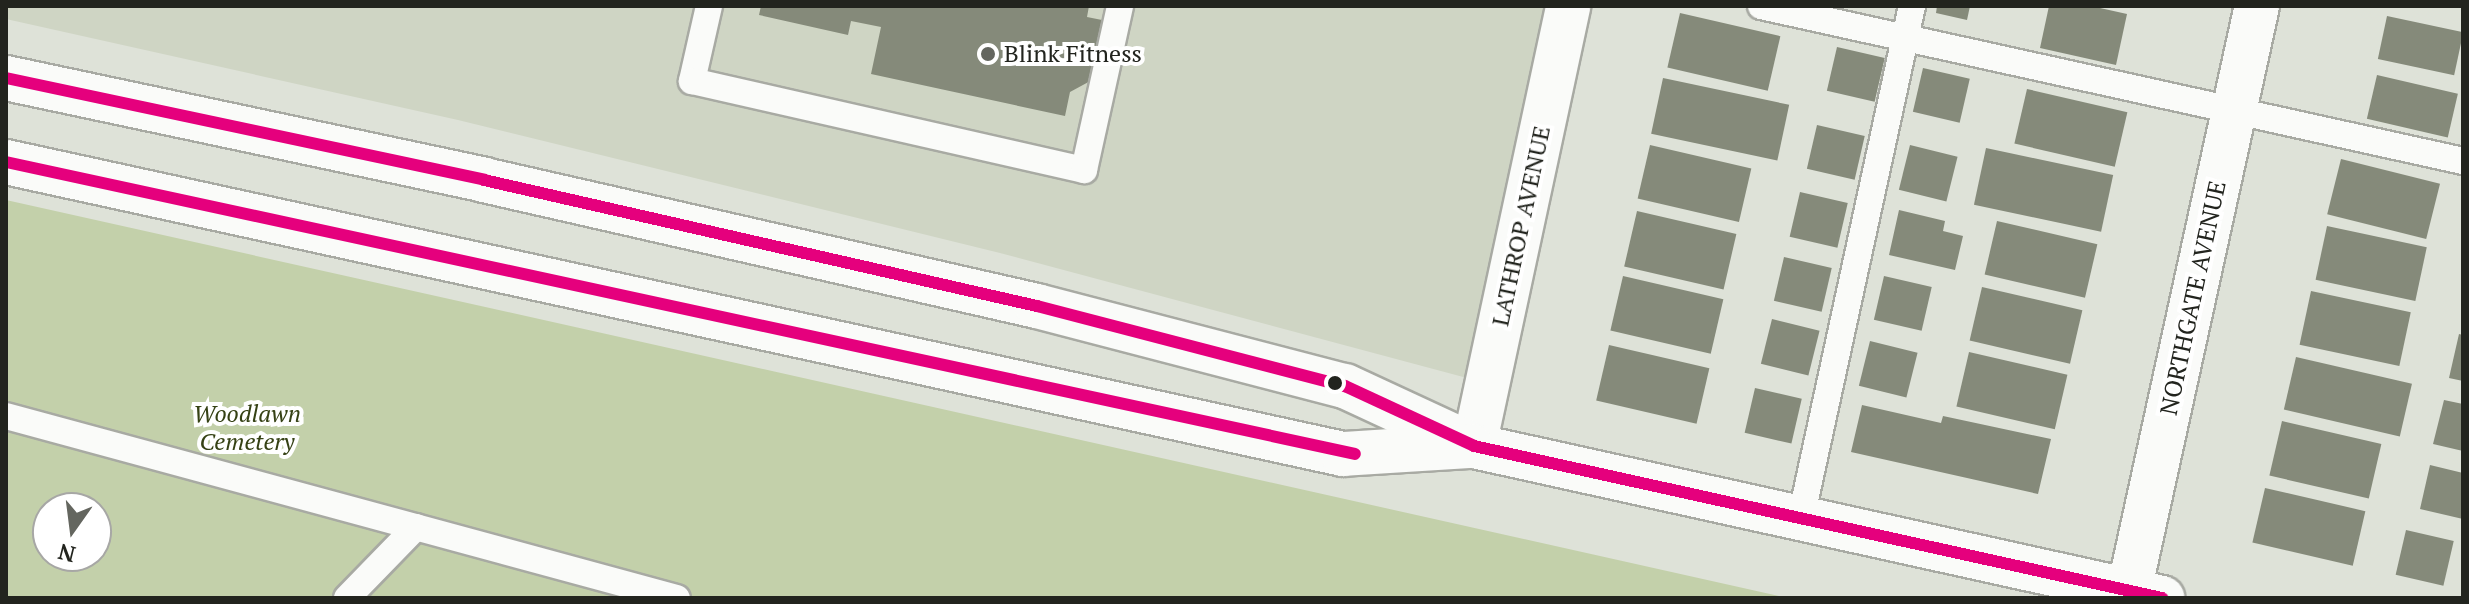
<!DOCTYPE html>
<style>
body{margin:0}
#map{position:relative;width:2469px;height:604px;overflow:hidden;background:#dee2d8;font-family:"PT Serif",serif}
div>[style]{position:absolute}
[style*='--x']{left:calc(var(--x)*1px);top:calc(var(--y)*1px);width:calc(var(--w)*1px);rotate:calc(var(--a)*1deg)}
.built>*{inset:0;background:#cfd5c4}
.green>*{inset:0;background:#c3d0aa}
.building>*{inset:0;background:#858a7a;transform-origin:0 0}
.roads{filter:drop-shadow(2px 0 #a8aaa3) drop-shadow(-2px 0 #a8aaa3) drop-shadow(0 2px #a8aaa3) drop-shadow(0 -2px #a8aaa3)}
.lane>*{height:26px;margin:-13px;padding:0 13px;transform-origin:13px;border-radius:13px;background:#fafbf9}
.street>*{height:44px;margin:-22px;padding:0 22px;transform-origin:22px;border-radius:22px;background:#fafbf9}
.primary>*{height:44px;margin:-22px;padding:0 22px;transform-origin:22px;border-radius:22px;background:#fafbf9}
.bus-1>*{height:12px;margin:-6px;padding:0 6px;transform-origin:6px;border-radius:6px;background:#e5007d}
.dots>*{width:22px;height:22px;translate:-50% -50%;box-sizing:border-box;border:4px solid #fff;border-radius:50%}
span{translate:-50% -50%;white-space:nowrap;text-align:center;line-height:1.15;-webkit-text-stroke:8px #fff;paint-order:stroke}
.poi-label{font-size:24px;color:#22241e}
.left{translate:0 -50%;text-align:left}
.street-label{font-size:24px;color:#22241e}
.park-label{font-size:24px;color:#354114;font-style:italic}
.frame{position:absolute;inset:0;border:8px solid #22241e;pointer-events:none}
.north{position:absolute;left:32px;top:492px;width:80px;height:80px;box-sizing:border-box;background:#fff;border:2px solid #a7a7a5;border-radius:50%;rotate:194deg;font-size:22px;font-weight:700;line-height:32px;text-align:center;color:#22241e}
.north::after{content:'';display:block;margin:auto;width:28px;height:36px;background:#64665f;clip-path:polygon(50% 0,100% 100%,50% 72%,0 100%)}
</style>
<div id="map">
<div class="built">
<i style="clip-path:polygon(6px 6px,1550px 6px,1467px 378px,1000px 253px,458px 120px,6px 19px)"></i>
</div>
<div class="green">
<i style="clip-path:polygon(evenodd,6px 200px,1788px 598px,6px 598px,6px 200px,48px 508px,96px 508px,96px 556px,48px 556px,48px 508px)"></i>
</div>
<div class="building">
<i style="clip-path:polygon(761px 6px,1089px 6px,1087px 17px,1107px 21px,1094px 79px,1070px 92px,1065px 116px,871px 74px,881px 27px,851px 21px,848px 35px,759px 15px)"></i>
<i style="clip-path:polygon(1937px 6px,1970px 6px,1967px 20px,1936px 13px)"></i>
<i style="clip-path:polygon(2049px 6px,2091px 6px,2127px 14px,2116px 65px,2040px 48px)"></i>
<i style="left:1680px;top:13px;width:103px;height:56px;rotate:13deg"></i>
<i style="left:2387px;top:16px;width:78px;height:44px;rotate:12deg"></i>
<i style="left:1837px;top:47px;width:49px;height:45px;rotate:13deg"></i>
<i style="left:1923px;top:68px;width:48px;height:45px;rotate:13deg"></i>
<i style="left:2377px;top:75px;width:83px;height:45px;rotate:13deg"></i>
<i style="left:1663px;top:78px;width:129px;height:57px;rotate:12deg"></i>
<i style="left:2027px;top:89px;width:103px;height:56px;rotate:13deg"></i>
<i style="left:1817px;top:125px;width:49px;height:45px;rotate:13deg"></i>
<i style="left:1650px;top:145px;width:104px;height:55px;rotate:13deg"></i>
<i style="left:1910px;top:145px;width:49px;height:46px;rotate:14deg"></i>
<i style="left:1986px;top:148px;width:130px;height:58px;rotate:12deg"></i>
<i style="left:2341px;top:159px;width:102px;height:57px;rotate:14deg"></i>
<i style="left:1800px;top:192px;width:49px;height:46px;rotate:13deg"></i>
<i style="clip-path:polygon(1899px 210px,1945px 221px,1943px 231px,1963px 236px,1955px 270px,1889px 255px)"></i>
<i style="left:1637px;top:211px;width:102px;height:57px;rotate:13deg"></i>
<i style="left:1997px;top:221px;width:103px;height:55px;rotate:13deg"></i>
<i style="left:2327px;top:226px;width:102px;height:55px;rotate:12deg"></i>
<i style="left:1784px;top:257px;width:49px;height:45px;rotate:13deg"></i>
<i style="left:1623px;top:276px;width:103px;height:56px;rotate:13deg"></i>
<i style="left:1884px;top:276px;width:49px;height:45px;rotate:13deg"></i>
<i style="left:1982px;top:287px;width:103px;height:55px;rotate:13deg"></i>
<i style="left:2311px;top:291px;width:102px;height:55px;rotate:12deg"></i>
<i style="left:1772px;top:319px;width:49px;height:46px;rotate:14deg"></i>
<i style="clip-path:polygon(2459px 334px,2463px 335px,2463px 381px,2449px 378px)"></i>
<i style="left:1870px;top:341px;width:49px;height:46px;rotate:14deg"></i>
<i style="left:1609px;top:345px;width:103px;height:57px;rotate:13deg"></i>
<i style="left:1969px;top:352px;width:101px;height:56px;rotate:13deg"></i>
<i style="left:2296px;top:357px;width:119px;height:54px;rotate:13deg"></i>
<i style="left:1755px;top:388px;width:48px;height:46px;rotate:13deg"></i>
<i style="clip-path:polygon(2444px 400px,2463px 404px,2463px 451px,2433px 444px)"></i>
<i style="clip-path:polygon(1862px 405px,1941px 423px,1943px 416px,2051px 439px,2038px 494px,1851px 452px)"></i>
<i style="left:2282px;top:421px;width:102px;height:56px;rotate:13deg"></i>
<i style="clip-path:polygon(2430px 465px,2463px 473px,2463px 519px,2420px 509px)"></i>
<i style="left:2265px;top:488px;width:103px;height:56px;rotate:13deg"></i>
<i style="left:2406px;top:530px;width:49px;height:46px;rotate:13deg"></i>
</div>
<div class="roads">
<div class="lane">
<i style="--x:709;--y:6;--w:77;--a:102.8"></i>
<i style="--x:692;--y:81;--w:402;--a:12.8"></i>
<i style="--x:1084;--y:170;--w:168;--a:-77.6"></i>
<i style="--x:1761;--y:6;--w:719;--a:12.45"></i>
<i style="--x:6;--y:416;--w:695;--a:15.18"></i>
<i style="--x:1801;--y:518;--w:524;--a:-77.77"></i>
<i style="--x:347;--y:598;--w:99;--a:-45.8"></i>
</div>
<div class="street">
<i style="--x:1474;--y:446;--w:450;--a:-77.9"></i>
<i style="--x:2129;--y:591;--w:599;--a:-77.66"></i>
</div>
<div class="primary">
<i style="--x:6;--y:78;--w:489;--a:12"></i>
<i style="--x:484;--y:180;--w:567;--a:12.84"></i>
<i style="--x:1037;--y:306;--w:318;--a:14.6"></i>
<i style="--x:1345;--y:386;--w:142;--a:24.9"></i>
<i style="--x:1474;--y:446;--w:705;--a:12.46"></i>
<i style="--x:6;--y:162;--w:1369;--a:12.32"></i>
<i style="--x:1343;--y:454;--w:128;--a:-3.6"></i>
</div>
</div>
<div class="bus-1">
<i style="--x:6;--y:78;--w:489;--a:12"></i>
<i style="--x:484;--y:180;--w:567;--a:12.84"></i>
<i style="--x:1037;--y:306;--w:318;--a:14.6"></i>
<i style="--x:1345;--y:386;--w:142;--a:24.9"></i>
<i style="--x:1474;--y:446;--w:705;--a:12.46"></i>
<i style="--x:6;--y:162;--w:1380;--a:12.21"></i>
</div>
<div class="dots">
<i style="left:988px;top:54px;background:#64665f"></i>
<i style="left:1335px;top:383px;background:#22241e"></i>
</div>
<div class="poi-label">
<span class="left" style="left:1004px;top:54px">Blink Fitness</span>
</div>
<div class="street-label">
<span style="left:1521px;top:226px;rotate:-78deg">LATHROP AVENUE</span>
<span style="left:2193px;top:298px;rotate:-78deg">NORTHGATE AVENUE</span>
</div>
<div class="park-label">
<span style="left:247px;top:428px">Woodlawn<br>Cemetery</span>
</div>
<div class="frame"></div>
<div class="north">N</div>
</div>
